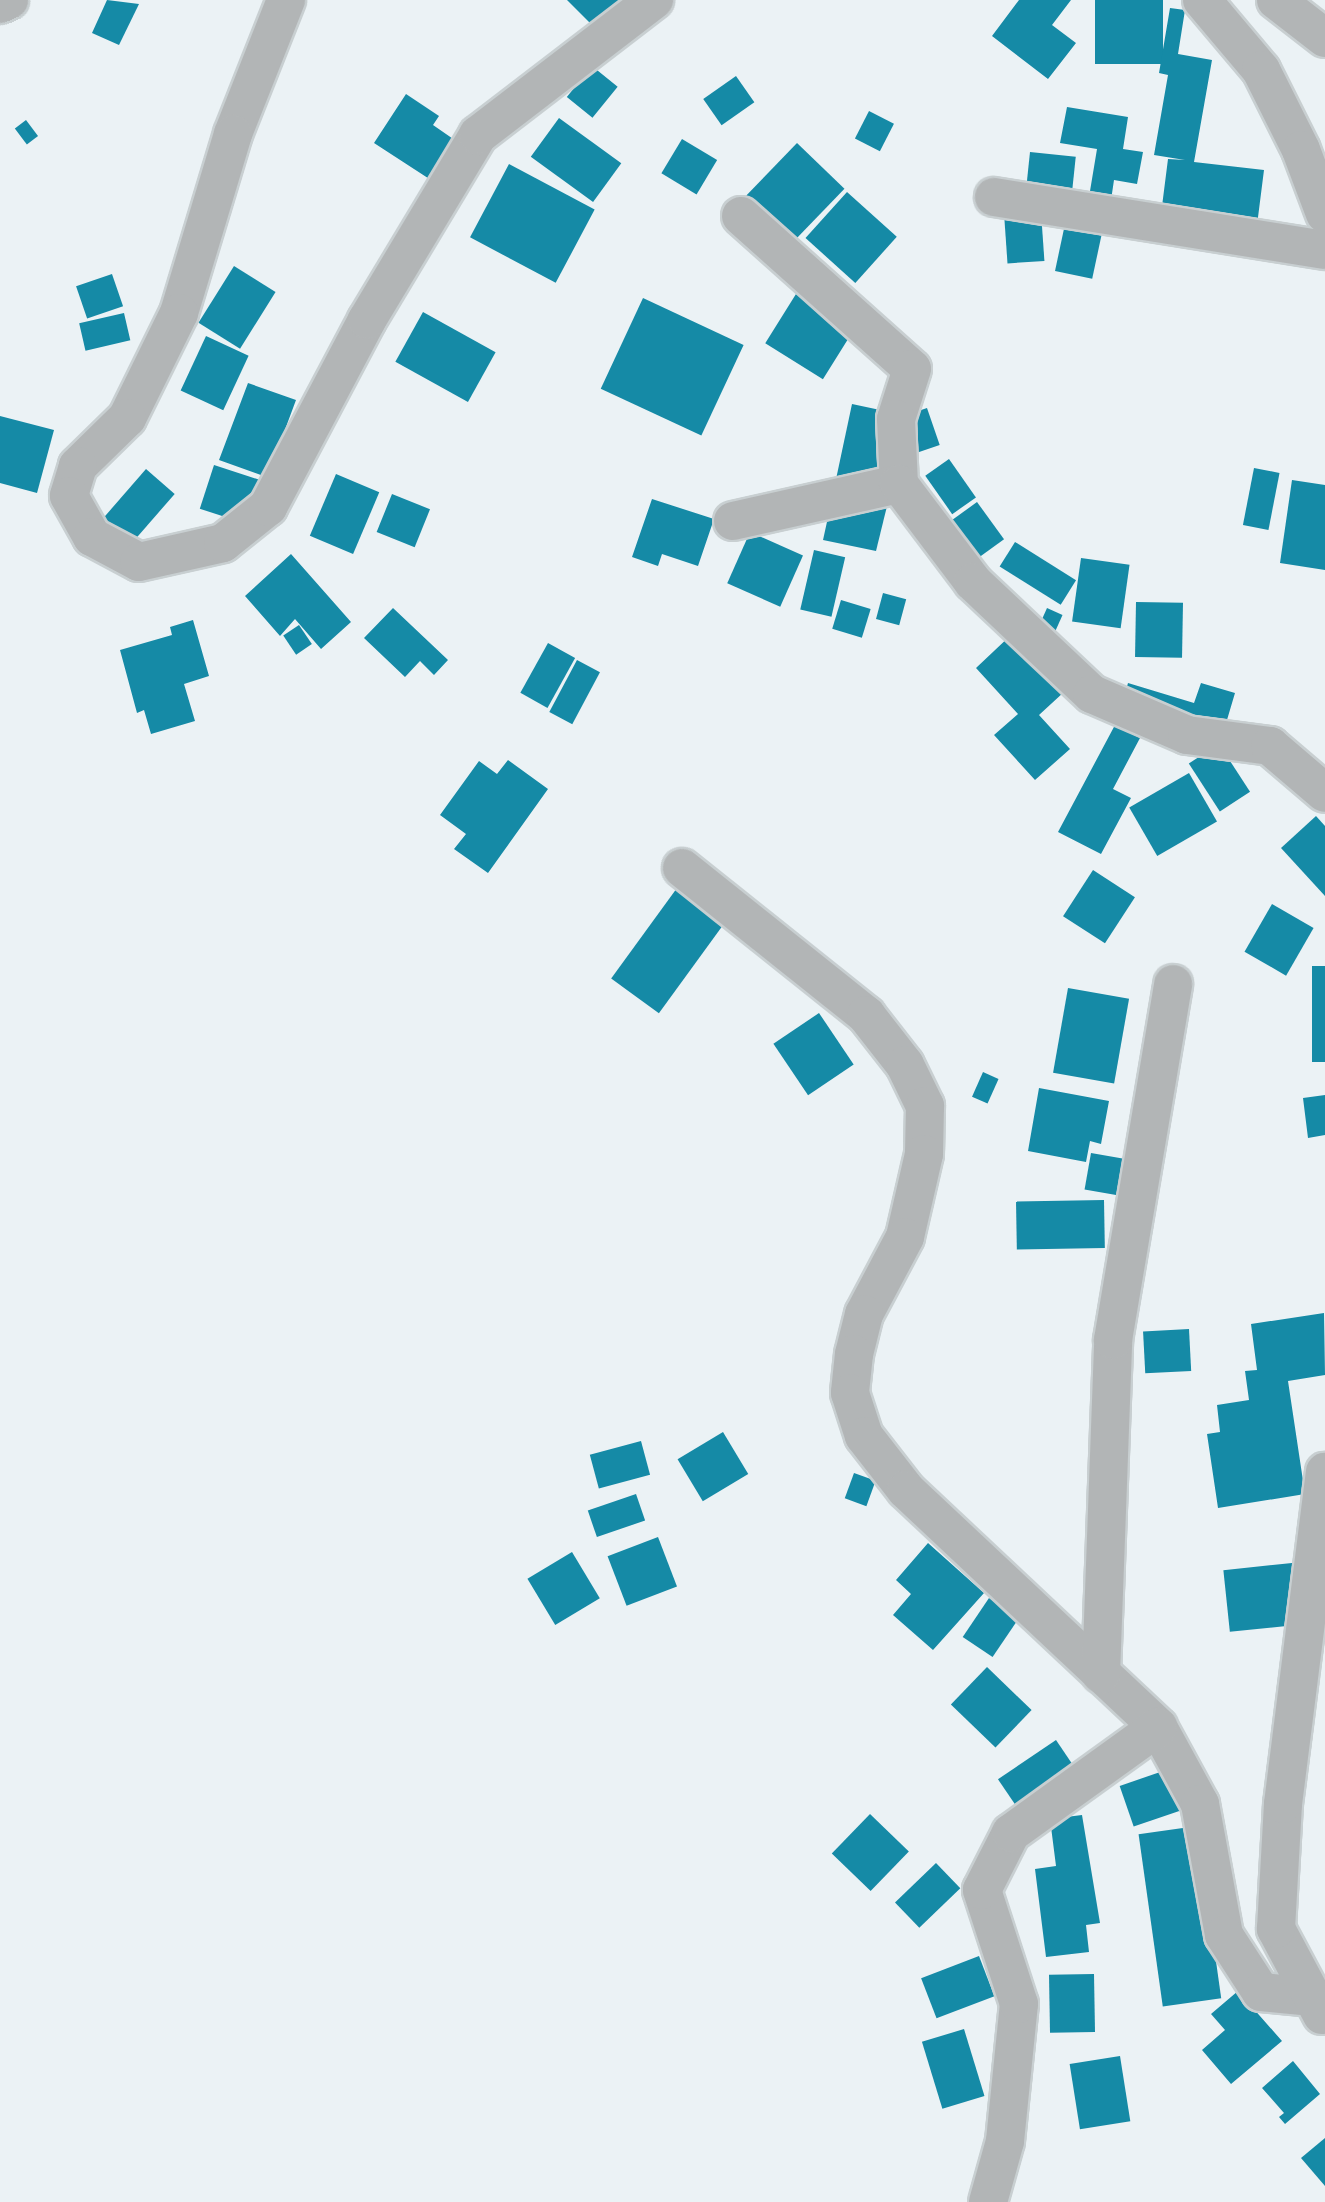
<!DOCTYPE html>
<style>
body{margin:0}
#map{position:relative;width:1325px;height:2202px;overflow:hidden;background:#ebf2f5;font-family:Lato,sans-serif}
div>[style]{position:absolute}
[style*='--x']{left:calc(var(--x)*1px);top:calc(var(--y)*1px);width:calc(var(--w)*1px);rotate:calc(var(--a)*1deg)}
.building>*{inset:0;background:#158aa6;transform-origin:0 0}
.roads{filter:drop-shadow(2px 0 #c8cfd1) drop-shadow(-2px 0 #c8cfd1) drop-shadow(0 2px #c8cfd1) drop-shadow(0 -2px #c8cfd1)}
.street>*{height:38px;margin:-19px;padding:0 19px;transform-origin:19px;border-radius:19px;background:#b2b5b6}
span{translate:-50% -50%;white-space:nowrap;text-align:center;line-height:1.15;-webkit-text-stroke:10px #ebf2f5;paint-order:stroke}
</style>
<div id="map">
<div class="building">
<i style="clip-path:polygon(107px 0,139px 4px,119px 45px,92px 33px)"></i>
<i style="clip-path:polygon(567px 0,639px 0,603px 36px)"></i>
<i style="clip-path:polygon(1019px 0,1071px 0,1052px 25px,1076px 43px,1048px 79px,992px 36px)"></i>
<i style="left:1095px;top:0;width:68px;height:64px"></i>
<i style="clip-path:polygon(1170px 8px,1185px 10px,1178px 54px,1212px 60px,1194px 162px,1264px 170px,1256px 233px,1160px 222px,1168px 159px,1185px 160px,1154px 155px,1168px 75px,1159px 73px)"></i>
<i style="left:592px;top:66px;width:33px;height:40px;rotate:39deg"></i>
<i style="left:736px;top:76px;width:32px;height:40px;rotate:55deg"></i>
<i style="clip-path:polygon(406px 94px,439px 116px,433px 125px,459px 143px,434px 182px,374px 143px)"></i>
<i style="clip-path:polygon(1067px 107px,1128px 117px,1123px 149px,1143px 152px,1137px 184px,1114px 180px,1110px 207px,1088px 203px,1097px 149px,1060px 143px)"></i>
<i style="left:869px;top:111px;width:28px;height:31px;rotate:27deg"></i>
<i style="left:559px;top:118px;width:77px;height:48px;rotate:36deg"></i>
<i style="left:26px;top:120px;width:20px;height:14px;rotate:53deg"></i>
<i style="left:682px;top:139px;width:41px;height:40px;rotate:31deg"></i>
<i style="left:797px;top:143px;width:66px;height:74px;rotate:44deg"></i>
<i style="left:1030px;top:152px;width:46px;height:51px;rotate:6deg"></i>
<i style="left:509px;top:164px;width:97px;height:83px;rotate:28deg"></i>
<i style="left:847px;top:192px;width:67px;height:62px;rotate:42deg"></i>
<i style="left:1041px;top:212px;width:49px;height:37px;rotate:86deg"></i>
<i style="left:1065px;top:224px;width:38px;height:48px;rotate:12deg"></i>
<i style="left:234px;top:266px;width:49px;height:67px;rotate:32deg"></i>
<i style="left:112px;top:274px;width:34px;height:38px;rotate:71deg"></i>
<i style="left:796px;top:294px;width:68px;height:58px;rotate:32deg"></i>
<i style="left:643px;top:298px;width:111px;height:100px;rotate:25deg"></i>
<i style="left:423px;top:312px;width:83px;height:57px;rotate:29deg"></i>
<i style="left:124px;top:313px;width:28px;height:46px;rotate:77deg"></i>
<i style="left:206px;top:336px;width:47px;height:60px;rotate:25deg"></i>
<i style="clip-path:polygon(248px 383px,296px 400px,273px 462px,280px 482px,219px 460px)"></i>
<i style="left:852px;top:404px;width:42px;height:78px;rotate:12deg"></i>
<i style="left:927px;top:408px;width:39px;height:28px;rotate:71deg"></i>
<i style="clip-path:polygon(0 416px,54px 430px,37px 493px,0 483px)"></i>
<i style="left:949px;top:459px;width:47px;height:29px;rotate:55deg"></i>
<i style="left:214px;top:465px;width:52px;height:46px;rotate:18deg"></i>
<i style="left:1254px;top:468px;width:26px;height:58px;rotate:11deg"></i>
<i style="left:146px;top:469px;width:38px;height:75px;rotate:41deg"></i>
<i style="left:336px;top:474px;width:47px;height:67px;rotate:23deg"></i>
<i style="clip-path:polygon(1292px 480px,1325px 485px,1325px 570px,1280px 563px)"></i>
<i style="left:392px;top:494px;width:41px;height:41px;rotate:22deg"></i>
<i style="clip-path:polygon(652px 499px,714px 519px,698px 566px,662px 554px,658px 566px,632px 557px)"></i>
<i style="clip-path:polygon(888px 502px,876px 551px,823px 540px,830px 508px)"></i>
<i style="left:977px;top:502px;width:46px;height:44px;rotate:54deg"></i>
<i style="left:750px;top:532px;width:58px;height:56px;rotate:24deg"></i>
<i style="left:1015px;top:542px;width:72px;height:29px;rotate:32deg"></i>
<i style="left:814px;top:550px;width:32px;height:61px;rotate:13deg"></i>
<i style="clip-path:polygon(291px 554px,351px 622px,321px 649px,295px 619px,280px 636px,245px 596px)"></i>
<i style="left:1081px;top:558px;width:49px;height:64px;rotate:8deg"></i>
<i style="left:883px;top:593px;width:24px;height:27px;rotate:15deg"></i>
<i style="left:841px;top:600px;width:31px;height:30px;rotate:17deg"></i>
<i style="left:1136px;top:602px;width:47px;height:55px;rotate:1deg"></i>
<i style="clip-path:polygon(393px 608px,448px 660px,434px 675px,420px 661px,405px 677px,364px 638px)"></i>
<i style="left:1047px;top:608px;width:17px;height:30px;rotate:24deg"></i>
<i style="clip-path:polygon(193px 620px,209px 676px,184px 684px,195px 721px,151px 734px,144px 710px,137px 713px,120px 650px,172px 635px,170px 627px)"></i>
<i style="left:299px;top:625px;width:23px;height:19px;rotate:56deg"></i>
<i style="clip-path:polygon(1012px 634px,1064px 692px,1039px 715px,1070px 749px,1035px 780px,994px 735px,1018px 714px,976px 668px)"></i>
<i style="left:548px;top:643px;width:31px;height:57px;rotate:29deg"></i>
<i style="left:577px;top:660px;width:26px;height:59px;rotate:28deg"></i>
<i style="clip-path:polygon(1128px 683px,1194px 703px,1201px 683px,1235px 693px,1224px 730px,1123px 700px)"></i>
<i style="clip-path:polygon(1115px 725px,1140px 738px,1113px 789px,1131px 798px,1101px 854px,1058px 832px)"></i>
<i style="left:1219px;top:744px;width:57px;height:36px;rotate:57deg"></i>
<i style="clip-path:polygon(508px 760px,548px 789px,488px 873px,454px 849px,466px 834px,440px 815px,479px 761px,497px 774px)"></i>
<i style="left:1189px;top:773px;width:56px;height:69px;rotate:60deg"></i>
<i style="clip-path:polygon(1316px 816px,1325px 826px,1325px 896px,1281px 848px)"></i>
<i style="left:1093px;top:870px;width:50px;height:55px;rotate:33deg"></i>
<i style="left:677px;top:888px;width:59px;height:112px;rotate:36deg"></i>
<i style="left:1272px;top:904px;width:48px;height:55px;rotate:30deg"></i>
<i style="left:1312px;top:966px;width:13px;height:96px"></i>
<i style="left:1068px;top:988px;width:62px;height:86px;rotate:10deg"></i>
<i style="left:819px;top:1013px;width:62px;height:55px;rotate:56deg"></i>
<i style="left:983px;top:1072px;width:17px;height:27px;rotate:24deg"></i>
<i style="clip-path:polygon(1039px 1088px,1109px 1101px,1101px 1144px,1090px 1141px,1086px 1162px,1028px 1151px)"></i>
<i style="clip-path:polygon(1325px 1095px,1325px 1135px,1308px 1138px,1303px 1098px)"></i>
<i style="left:1091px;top:1153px;width:48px;height:37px;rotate:10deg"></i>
<i style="left:1104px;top:1200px;width:48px;height:88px;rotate:89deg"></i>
<i style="clip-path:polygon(1324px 1313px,1325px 1375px,1288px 1381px,1305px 1494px,1218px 1508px,1207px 1434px,1220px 1432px,1217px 1405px,1249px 1400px,1245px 1371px,1257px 1370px,1251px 1324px)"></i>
<i style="left:1189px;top:1329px;width:42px;height:46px;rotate:87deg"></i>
<i style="left:723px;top:1432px;width:49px;height:53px;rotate:59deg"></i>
<i style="left:641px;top:1441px;width:35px;height:53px;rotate:75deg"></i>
<i style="left:854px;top:1473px;width:23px;height:27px;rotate:20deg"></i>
<i style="left:636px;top:1494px;width:28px;height:51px;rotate:71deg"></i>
<i style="left:658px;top:1537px;width:53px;height:54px;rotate:69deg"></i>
<i style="clip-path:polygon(928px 1543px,984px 1593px,933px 1650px,893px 1615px,911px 1594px,896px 1580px)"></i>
<i style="left:572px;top:1552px;width:54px;height:52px;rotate:59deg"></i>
<i style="left:1292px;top:1563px;width:62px;height:69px;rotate:84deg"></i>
<i style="left:989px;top:1598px;width:36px;height:47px;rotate:34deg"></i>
<i style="left:987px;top:1667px;width:62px;height:52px;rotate:44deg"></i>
<i style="left:1056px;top:1740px;width:42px;height:70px;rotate:56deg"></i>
<i style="left:1166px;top:1770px;width:43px;height:49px;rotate:71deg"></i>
<i style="left:870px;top:1814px;width:54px;height:55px;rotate:44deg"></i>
<i style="clip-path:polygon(1082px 1815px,1100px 1923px,1086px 1925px,1089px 1952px,1046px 1957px,1035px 1869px,1056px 1866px,1050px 1819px)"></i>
<i style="left:1197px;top:1826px;width:174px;height:59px;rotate:82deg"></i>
<i style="left:936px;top:1863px;width:35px;height:57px;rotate:46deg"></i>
<i style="left:979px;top:1956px;width:43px;height:62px;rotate:69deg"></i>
<i style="left:1094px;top:1974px;width:58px;height:45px;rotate:89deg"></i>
<i style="clip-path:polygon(1238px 1991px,1282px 2041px,1231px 2084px,1202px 2050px,1225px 2030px,1211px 2014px)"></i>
<i style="left:964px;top:2029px;width:70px;height:44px;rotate:73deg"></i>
<i style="left:1120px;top:2056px;width:66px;height:51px;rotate:81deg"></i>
<i style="clip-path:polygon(1293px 2061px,1320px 2094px,1285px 2124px,1279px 2117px,1284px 2113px,1262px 2088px)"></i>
<i style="clip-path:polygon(1325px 2138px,1325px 2186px,1301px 2158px)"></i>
</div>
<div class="roads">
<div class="street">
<i style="--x:286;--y:0;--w:144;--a:111.6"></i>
<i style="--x:233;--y:134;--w:187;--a:106.8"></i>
<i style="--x:179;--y:313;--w:117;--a:116.3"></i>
<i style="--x:127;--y:418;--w:69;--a:135.6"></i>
<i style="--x:78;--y:466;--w:31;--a:107"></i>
<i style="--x:69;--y:496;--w:47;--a:60.7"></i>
<i style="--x:92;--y:537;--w:53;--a:28"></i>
<i style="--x:139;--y:562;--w:86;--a:-12.7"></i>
<i style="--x:223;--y:543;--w:58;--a:-38.7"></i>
<i style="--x:268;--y:507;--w:212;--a:-62.1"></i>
<i style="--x:367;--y:320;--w:216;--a:-59"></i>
<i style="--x:478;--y:135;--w:222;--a:-37.5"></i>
<i style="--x:1202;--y:0;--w:92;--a:49.9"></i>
<i style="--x:1261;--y:70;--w:89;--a:63.4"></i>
<i style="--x:1301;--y:150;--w:68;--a:69.4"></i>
<i style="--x:1276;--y:0;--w:62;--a:37.8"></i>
<i style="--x:0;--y:4;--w:10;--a:-24"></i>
<i style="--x:994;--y:197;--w:335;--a:9.1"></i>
<i style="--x:741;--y:216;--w:229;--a:41.8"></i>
<i style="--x:912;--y:369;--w:52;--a:107.7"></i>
<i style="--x:896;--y:419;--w:65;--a:87.4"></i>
<i style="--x:733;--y:521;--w:170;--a:-12.6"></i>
<i style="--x:899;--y:484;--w:123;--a:52.9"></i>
<i style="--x:973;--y:582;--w:163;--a:43.3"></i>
<i style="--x:1092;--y:694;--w:103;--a:23.3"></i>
<i style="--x:1187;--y:735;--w:84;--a:7.5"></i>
<i style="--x:1270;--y:746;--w:72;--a:40.5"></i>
<i style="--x:682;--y:868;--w:236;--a:38.6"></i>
<i style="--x:866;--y:1015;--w:63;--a:52"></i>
<i style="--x:905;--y:1065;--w:46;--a:64"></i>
<i style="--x:925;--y:1106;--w:48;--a:91.2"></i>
<i style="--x:924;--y:1154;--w:85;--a:102.9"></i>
<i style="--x:905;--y:1237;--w:87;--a:118"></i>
<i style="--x:864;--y:1314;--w:41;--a:104"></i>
<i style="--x:854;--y:1354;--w:39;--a:96"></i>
<i style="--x:850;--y:1393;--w:45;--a:72"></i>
<i style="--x:864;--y:1436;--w:68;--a:52.1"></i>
<i style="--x:906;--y:1490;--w:346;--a:43.2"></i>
<i style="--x:1158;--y:1727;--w:88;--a:61.4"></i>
<i style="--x:1200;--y:1804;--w:133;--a:79.6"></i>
<i style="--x:1224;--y:1935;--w:68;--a:57"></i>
<i style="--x:1261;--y:1992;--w:52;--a:5.5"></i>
<i style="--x:1101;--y:1674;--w:334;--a:-87.9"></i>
<i style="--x:1113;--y:1340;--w:361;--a:-80.4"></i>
<i style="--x:1322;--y:2015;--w:98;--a:-118.1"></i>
<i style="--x:1276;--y:1929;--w:125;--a:-86.8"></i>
<i style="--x:1283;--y:1804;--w:335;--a:-82.8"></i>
<i style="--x:988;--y:2202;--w:63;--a:-74.4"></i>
<i style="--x:1005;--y:2141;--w:138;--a:-84.2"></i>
<i style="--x:1019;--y:2004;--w:120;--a:-108"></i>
<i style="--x:982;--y:1890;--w:64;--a:-63"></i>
<i style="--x:1011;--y:1833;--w:181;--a:-35.8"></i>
</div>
</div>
</div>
